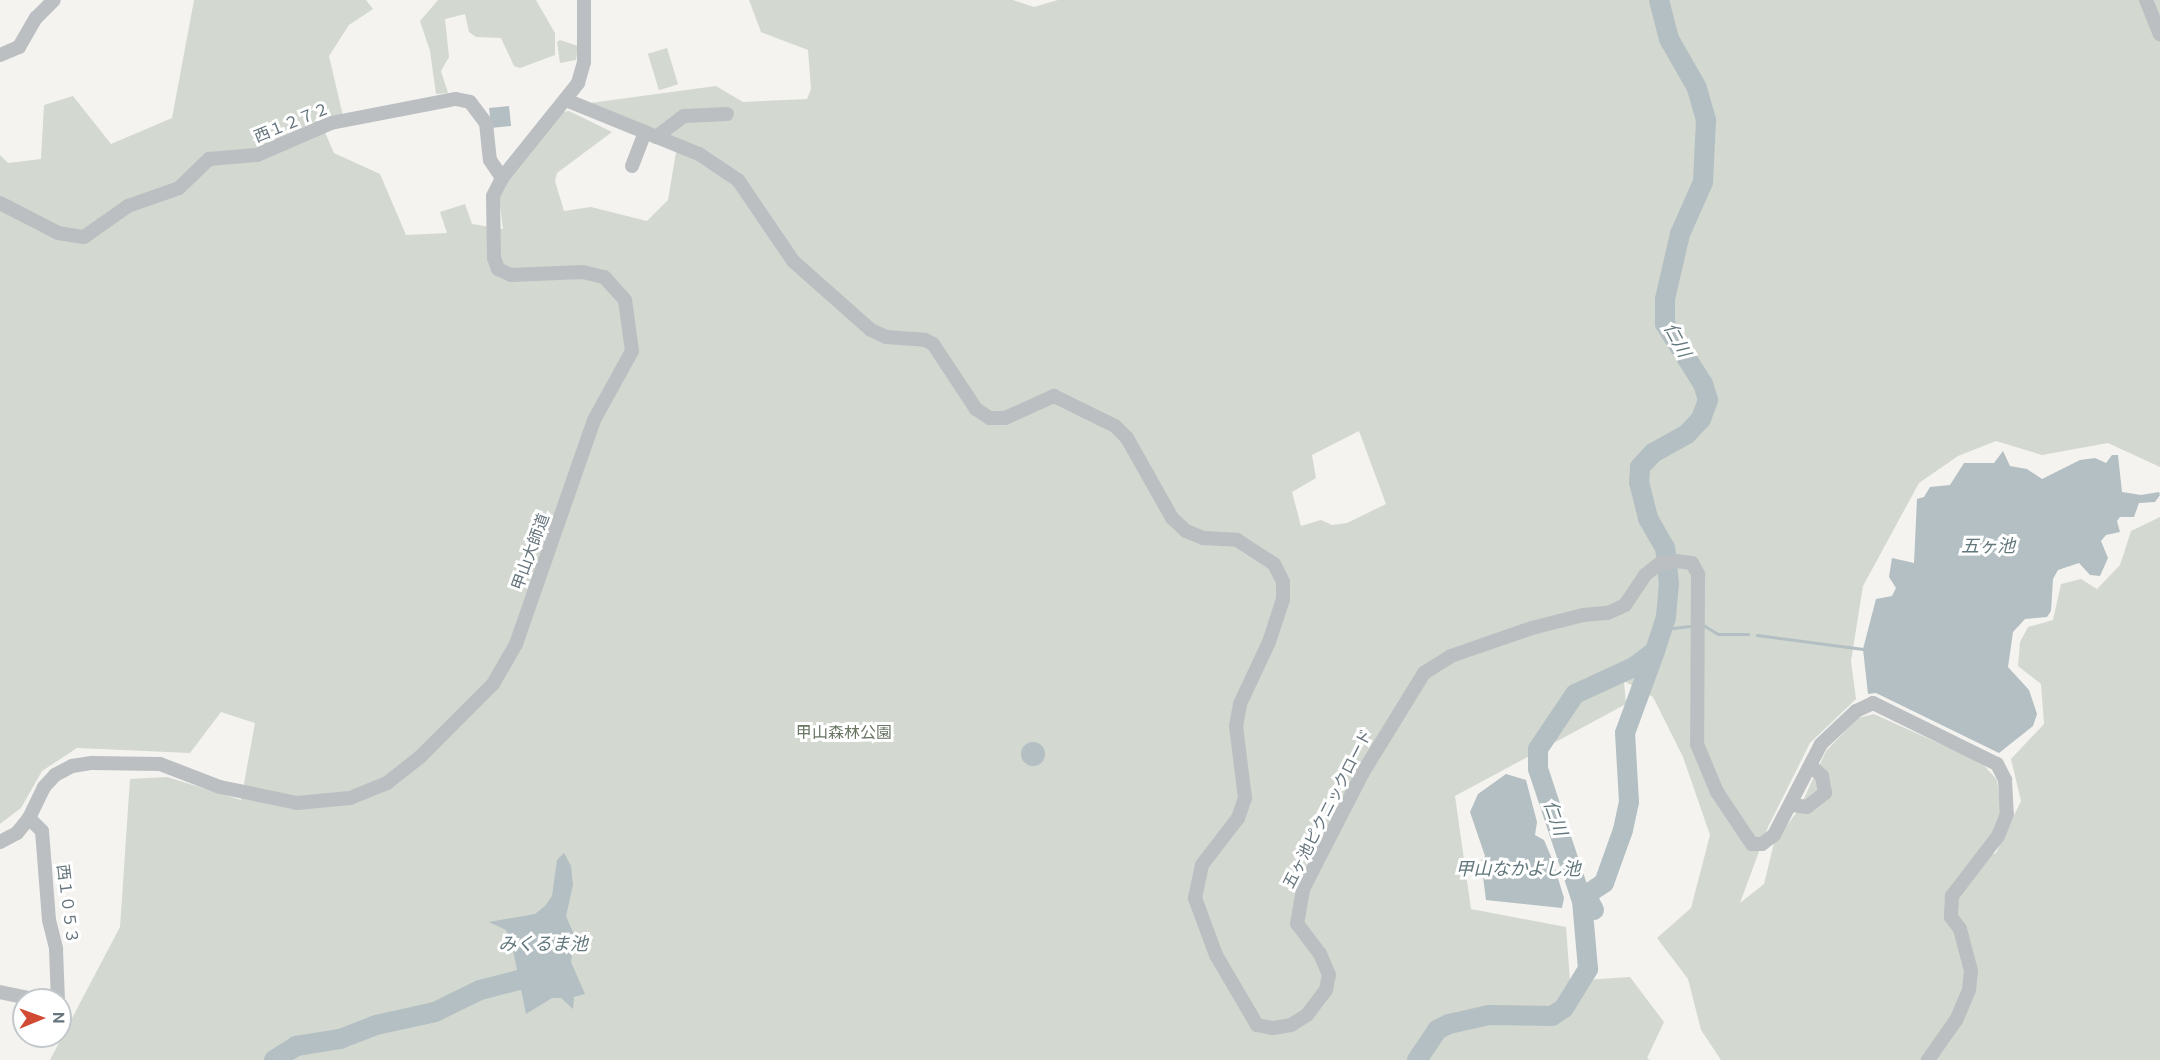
<!DOCTYPE html>
<meta charset="utf-8">
<style>
body{margin:0}
#map{position:relative;width:2160px;height:1060px;overflow:hidden;background:#f4f3f0;font-family:"DM Sans","Noto Sans JP",sans-serif}
div>[style]{position:absolute}
[style*='--x']{left:calc(var(--x)*1px);top:calc(var(--y)*1px);width:calc(var(--w)*1px);rotate:calc(var(--a)*1deg)}
.green>*{inset:0;background:#d3d8d0;transform-origin:0 0}
.water>*{inset:0;background:#b3bfc2;transform-origin:0 0}
.round{border-radius:50%}
.stream>*{height:3px;margin:-1.5px;padding:0 1.5px;transform-origin:1.5px;border-radius:1.5px;background:#b3bfc2}
.river>*{height:20px;margin:-10px;padding:0 10px;transform-origin:10px;border-radius:10px;background:#b3bfc2}
.minor>*{height:14px;margin:-7px;padding:0 7px;transform-origin:7px;border-radius:7px;background:#bbbfc2}
span{translate:-50% -50%;white-space:nowrap;text-align:center;line-height:1.15;-webkit-text-stroke:6px #fff;paint-order:stroke}
.street-label{font-size:16px;color:#66757e}
.park-label{font-size:16px;color:#697664}
.water-label{font-size:18px;color:#61777b;font-style:italic}
.north{position:absolute;left:12px;top:988px;width:60px;height:60px;box-sizing:border-box;background:#fff;border:2px solid #c2c8cb;border-radius:50%;rotate:89deg;font-size:16px;font-weight:700;line-height:24px;text-align:center;color:#66757e}
.north::after{content:'';display:block;margin:auto;width:21px;height:27px;background:#d14a33;clip-path:polygon(50% 0,100% 100%,50% 72%,0 100%)}
</style>
<div id="map">
<div class="green">
<i style="clip-path:polygon(evenodd,194px 0,366px 0,373px 9px,349px 25px,329px 56px,343px 116px,320px 121px,334px 153px,380px 174px,406px 235px,447px 233px,440px 212px,465px 204px,472px 224px,503px 229px,499px 197px,504px 186px,562px 112px,569px 111px,612px 132px,557px 173px,555px 181px,564px 211px,591px 207px,647px 221px,668px 200px,677px 146px,590px 103px,716px 86px,743px 102px,807px 99px,811px 89px,808px 50px,761px 32px,749px 0,1013px 0,1034px 7px,1058px 0,2160px 0,2160px 467px,2108px 443px,2042px 455px,1996px 441px,1958px 456px,1919px 483px,1863px 586px,1851px 661px,1856px 699px,1810px 743px,1768px 827px,1740px 903px,1764px 884px,1774px 843px,1799px 809px,1826px 751px,1858px 718px,1874px 714px,1982px 763px,1997px 780px,2001px 811px,1994px 835px,1974px 862px,1996px 853px,2021px 801px,2011px 759px,2044px 724px,2041px 684px,2018px 666px,2020px 642px,2028px 627px,2053px 620px,2061px 584px,2081px 579px,2097px 589px,2120px 565px,2131px 531px,2160px 517px,2160px 1060px,1721px 1060px,1701px 1030px,1688px 979px,1657px 938px,1691px 908px,1710px 835px,1683px 757px,1653px 697px,1624px 681px,1626px 704px,1455px 796px,1471px 909px,1566px 927px,1570px 981px,1630px 977px,1664px 1022px,1647px 1058px,1650px 1060px,50px 1060px,120px 927px,130px 779px,167px 777px,241px 800px,255px 723px,221px 712px,190px 753px,77px 748px,42px 771px,21px 808px,0 824px,0 155px,8px 163px,41px 159px,44px 105px,73px 96px,111px 144px,172px 118px,194px 0,1359px 431px,1386px 504px,1347px 523px,1332px 525px,1321px 520px,1301px 526px,1292px 492px,1316px 478px,1312px 455px,1359px 431px)"></i>
<i style="clip-path:polygon(438px 0,536px 0,555px 33px,555px 55px,520px 68px,514px 66px,501px 38px,476px 37px,469px 32px,465px 14px,445px 19px,449px 57px,441px 71px,448px 93px,436px 94px,430px 51px,420px 21px)"></i>
<i style="clip-path:polygon(560px 40px,578px 46px,576px 60px,560px 63px,557px 42px)"></i>
<i style="left:667px;top:48px;width:38px;height:20px;rotate:73deg"></i>
</div>
<div class="water">
<i style="left:509px;top:106px;width:20px;height:20px;rotate:84deg"></i>
<i style="clip-path:polygon(2003px 451px,2010px 466px,2027px 469px,2042px 479px,2080px 460px,2095px 458px,2106px 463px,2112px 455px,2118px 455px,2122px 492px,2141px 495px,2159px 492px,2160px 495px,2155px 502px,2139px 503px,2134px 517px,2120px 517px,2117px 521px,2120px 532px,2106px 535px,2101px 541px,2108px 558px,2100px 576px,2090px 575px,2079px 563px,2058px 570px,2053px 579px,2051px 611px,2047px 617px,2025px 619px,2013px 632px,2008px 667px,2029px 690px,2037px 714px,2033px 726px,1999px 753px,1876px 693px,1868px 694px,1863px 649px,1876px 599px,1892px 596px,1896px 588px,1889px 577px,1892px 558px,1914px 563px,1917px 499px,1924px 497px,1930px 487px,1950px 485px,1964px 463px,1994px 463px)"></i>
<i class="round" style="left:1021px;top:742px;width:24px;height:24px"></i>
<i style="clip-path:polygon(1506px 774px,1526px 780px,1537px 822px,1535px 835px,1544px 840px,1552px 859px,1564px 898px,1562px 908px,1486px 900px,1481px 861px,1485px 856px,1470px 812px,1478px 794px)"></i>
<i style="clip-path:polygon(564px 853px,571px 866px,573px 885px,566px 916px,575px 937px,571px 962px,585px 994px,574px 997px,573px 1009px,561px 998px,552px 998px,526px 1014px,511px 940px,506px 930px,489px 922px,535px 914px,545px 906px,552px 896px,557px 860px)"></i>
</div>
<div class="stream">
<i style="--x:1703;--y:625;--w:17;--a:31"></i>
<i style="--x:1718;--y:634;--w:30;--a:0"></i>
<i style="--x:1663;--y:629;--w:28;--a:-6"></i>
<i style="--x:1757;--y:635;--w:107;--a:7.5"></i>
</div>
<div class="river">
<i style="--x:1594;--y:910;--w:17;--a:-118"></i>
<i style="--x:1586;--y:895;--w:22;--a:-34"></i>
<i style="--x:1604;--y:883;--w:56;--a:-70.3"></i>
<i style="--x:1623;--y:830;--w:29;--a:-78"></i>
<i style="--x:1629;--y:802;--w:69;--a:-93.3"></i>
<i style="--x:1625;--y:733;--w:87;--a:-69.9"></i>
<i style="--x:274;--y:1060;--w:26;--a:-32"></i>
<i style="--x:296;--y:1046;--w:45;--a:-9"></i>
<i style="--x:340;--y:1039;--w:39;--a:-21"></i>
<i style="--x:376;--y:1025;--w:60;--a:-12.4"></i>
<i style="--x:435;--y:1012;--w:50;--a:-26.1"></i>
<i style="--x:480;--y:990;--w:40;--a:-14.4"></i>
<i style="--x:1417;--y:1060;--w:36;--a:-56"></i>
<i style="--x:1437;--y:1030;--w:13;--a:-27"></i>
<i style="--x:1449;--y:1024;--w:41;--a:-12.7"></i>
<i style="--x:1489;--y:1015;--w:63;--a:0.9"></i>
<i style="--x:1552;--y:1016;--w:14;--a:-34"></i>
<i style="--x:1564;--y:1008;--w:46;--a:-58.4"></i>
<i style="--x:1588;--y:969;--w:68;--a:-95"></i>
<i style="--x:1582;--y:901;--w:139;--a:-108.4"></i>
<i style="--x:1538;--y:769;--w:20;--a:-90"></i>
<i style="--x:1538;--y:749;--w:66;--a:-56.1"></i>
<i style="--x:1575;--y:694;--w:65;--a:-24.6"></i>
<i style="--x:1634;--y:667;--w:26;--a:-37"></i>
<i style="--x:1655;--y:651;--w:36;--a:-72"></i>
<i style="--x:1666;--y:617;--w:33;--a:-85"></i>
<i style="--x:1669;--y:584;--w:36;--a:-96"></i>
<i style="--x:1665;--y:548;--w:34;--a:-120"></i>
<i style="--x:1648;--y:518;--w:36;--a:-104"></i>
<i style="--x:1639;--y:483;--w:16;--a:-86"></i>
<i style="--x:1640;--y:467;--w:19;--a:-47"></i>
<i style="--x:1653;--y:453;--w:39;--a:-29"></i>
<i style="--x:1687;--y:434;--w:21;--a:-47"></i>
<i style="--x:1701;--y:419;--w:20;--a:-70"></i>
<i style="--x:1708;--y:400;--w:17;--a:-107"></i>
<i style="--x:1703;--y:384;--w:71;--a:-122.3"></i>
<i style="--x:1665;--y:324;--w:25;--a:-90"></i>
<i style="--x:1665;--y:299;--w:67;--a:-77"></i>
<i style="--x:1680;--y:234;--w:57;--a:-66.1"></i>
<i style="--x:1703;--y:182;--w:62;--a:-87.2"></i>
<i style="--x:1706;--y:120;--w:33;--a:-106"></i>
<i style="--x:1697;--y:88;--w:56;--a:-119.7"></i>
<i style="--x:1669;--y:39;--w:40;--a:-104.4"></i>
</div>
<div class="minor">
<i style="--x:2146;--y:0;--w:37;--a:68"></i>
<i style="--x:0;--y:55;--w:21;--a:-23"></i>
<i style="--x:19;--y:47;--w:34;--a:-60"></i>
<i style="--x:36;--y:18;--w:25;--a:-45"></i>
<i style="--x:566;--y:100;--w:144;--a:22.1"></i>
<i style="--x:699;--y:154;--w:47;--a:33.7"></i>
<i style="--x:738;--y:180;--w:98;--a:55.8"></i>
<i style="--x:793;--y:261;--w:104;--a:41.5"></i>
<i style="--x:871;--y:330;--w:17;--a:25"></i>
<i style="--x:886;--y:337;--w:39;--a:4"></i>
<i style="--x:925;--y:340;--w:9;--a:27"></i>
<i style="--x:933;--y:344;--w:78;--a:56.5"></i>
<i style="--x:976;--y:409;--w:17;--a:33"></i>
<i style="--x:990;--y:418;--w:15;--a:0"></i>
<i style="--x:1005;--y:418;--w:54;--a:-24.2"></i>
<i style="--x:1054;--y:396;--w:68;--a:26.2"></i>
<i style="--x:1115;--y:426;--w:17;--a:45"></i>
<i style="--x:1127;--y:438;--w:92;--a:60.6"></i>
<i style="--x:1172;--y:518;--w:19;--a:43"></i>
<i style="--x:1186;--y:531;--w:18;--a:22"></i>
<i style="--x:1203;--y:538;--w:34;--a:3"></i>
<i style="--x:1237;--y:540;--w:44;--a:33"></i>
<i style="--x:1274;--y:564;--w:20;--a:63"></i>
<i style="--x:1283;--y:582;--w:17;--a:90"></i>
<i style="--x:1283;--y:599;--w:45;--a:108"></i>
<i style="--x:1269;--y:642;--w:68;--a:115.1"></i>
<i style="--x:1240;--y:704;--w:22;--a:100"></i>
<i style="--x:1236;--y:726;--w:73;--a:82.9"></i>
<i style="--x:1245;--y:798;--w:21;--a:109"></i>
<i style="--x:1238;--y:818;--w:59;--a:127.5"></i>
<i style="--x:1202;--y:865;--w:34;--a:102"></i>
<i style="--x:1195;--y:898;--w:61;--a:69.8"></i>
<i style="--x:1216;--y:955;--w:81;--a:59.6"></i>
<i style="--x:1257;--y:1025;--w:16;--a:11"></i>
<i style="--x:1273;--y:1028;--w:18;--a:-9"></i>
<i style="--x:1291;--y:1025;--w:19;--a:-32"></i>
<i style="--x:1307;--y:1015;--w:31;--a:-53"></i>
<i style="--x:1326;--y:990;--w:15;--a:-79"></i>
<i style="--x:1329;--y:975;--w:23;--a:-113"></i>
<i style="--x:1320;--y:954;--w:38;--a:-127"></i>
<i style="--x:1297;--y:924;--w:36;--a:-80"></i>
<i style="--x:1303;--y:889;--w:129;--a:-62.8"></i>
<i style="--x:1362;--y:774;--w:119;--a:-58.5"></i>
<i style="--x:1424;--y:673;--w:32;--a:-32"></i>
<i style="--x:1451;--y:656;--w:86;--a:-19.1"></i>
<i style="--x:1532;--y:628;--w:53;--a:-14.3"></i>
<i style="--x:1583;--y:615;--w:25;--a:-5"></i>
<i style="--x:1608;--y:613;--w:19;--a:-25"></i>
<i style="--x:1625;--y:605;--w:36;--a:-56"></i>
<i style="--x:1645;--y:575;--w:18;--a:-38"></i>
<i style="--x:1659;--y:564;--w:17;--a:-10"></i>
<i style="--x:1676;--y:561;--w:16;--a:7"></i>
<i style="--x:1692;--y:563;--w:13;--a:61"></i>
<i style="--x:1698;--y:574;--w:170;--a:90.3"></i>
<i style="--x:1697;--y:744;--w:52;--a:67.4"></i>
<i style="--x:1717;--y:792;--w:63;--a:56.1"></i>
<i style="--x:1752;--y:844;--w:10;--a:0"></i>
<i style="--x:1762;--y:844;--w:15;--a:-37"></i>
<i style="--x:1774;--y:835;--w:102;--a:-62.7"></i>
<i style="--x:1821;--y:744;--w:48;--a:-43.3"></i>
<i style="--x:1856;--y:711;--w:19;--a:-25"></i>
<i style="--x:1873;--y:703;--w:138;--a:26.2"></i>
<i style="--x:1997;--y:764;--w:18;--a:63"></i>
<i style="--x:2005;--y:780;--w:34;--a:87"></i>
<i style="--x:2007;--y:814;--w:24;--a:112"></i>
<i style="--x:1998;--y:836;--w:76;--a:127.5"></i>
<i style="--x:1952;--y:896;--w:21;--a:93"></i>
<i style="--x:1951;--y:917;--w:15;--a:53"></i>
<i style="--x:1960;--y:929;--w:43;--a:75.3"></i>
<i style="--x:1971;--y:971;--w:19;--a:96"></i>
<i style="--x:1969;--y:990;--w:33;--a:113"></i>
<i style="--x:1956;--y:1020;--w:49;--a:125"></i>
<i style="--x:656;--y:137;--w:35;--a:-37"></i>
<i style="--x:684;--y:116;--w:43;--a:-2.7"></i>
<i style="--x:632;--y:166;--w:36;--a:-69"></i>
<i style="--x:0;--y:203;--w:65;--a:27.3"></i>
<i style="--x:58;--y:233;--w:26;--a:9"></i>
<i style="--x:84;--y:237;--w:54;--a:-35.2"></i>
<i style="--x:128;--y:206;--w:54;--a:-19.4"></i>
<i style="--x:179;--y:188;--w:42;--a:-44"></i>
<i style="--x:209;--y:159;--w:48;--a:-4.8"></i>
<i style="--x:257;--y:155;--w:81;--a:-23.4"></i>
<i style="--x:331;--y:123;--w:127;--a:-10.9"></i>
<i style="--x:456;--y:99;--w:14;--a:12"></i>
<i style="--x:470;--y:102;--w:26;--a:53"></i>
<i style="--x:486;--y:123;--w:37;--a:84"></i>
<i style="--x:490;--y:160;--w:22;--a:56"></i>
<i style="--x:1793;--y:805;--w:14;--a:8"></i>
<i style="--x:1807;--y:807;--w:23;--a:-38"></i>
<i style="--x:1825;--y:793;--w:17;--a:-100"></i>
<i style="--x:1822;--y:776;--w:15;--a:-138"></i>
<i style="--x:29;--y:818;--w:18;--a:45"></i>
<i style="--x:42;--y:831;--w:89;--a:85.5"></i>
<i style="--x:49;--y:920;--w:30;--a:76"></i>
<i style="--x:56;--y:949;--w:51;--a:87.8"></i>
<i style="--x:0;--y:842;--w:19;--a:-28"></i>
<i style="--x:17;--y:833;--w:19;--a:-51"></i>
<i style="--x:29;--y:818;--w:34;--a:-64"></i>
<i style="--x:44;--y:787;--w:16;--a:-47"></i>
<i style="--x:55;--y:775;--w:19;--a:-28"></i>
<i style="--x:72;--y:766;--w:20;--a:-9"></i>
<i style="--x:92;--y:763;--w:68;--a:0.8"></i>
<i style="--x:160;--y:764;--w:64;--a:21"></i>
<i style="--x:220;--y:787;--w:79;--a:11.7"></i>
<i style="--x:297;--y:803;--w:53;--a:-5.4"></i>
<i style="--x:350;--y:798;--w:40;--a:-22"></i>
<i style="--x:387;--y:783;--w:42;--a:-38.2"></i>
<i style="--x:420;--y:757;--w:103;--a:-45"></i>
<i style="--x:493;--y:684;--w:46;--a:-60.1"></i>
<i style="--x:516;--y:644;--w:237;--a:-70.8"></i>
<i style="--x:594;--y:420;--w:79;--a:-61.2"></i>
<i style="--x:632;--y:351;--w:51;--a:-97.8"></i>
<i style="--x:625;--y:300;--w:31;--a:-132"></i>
<i style="--x:604;--y:277;--w:22;--a:-167"></i>
<i style="--x:583;--y:272;--w:72;--a:177.6"></i>
<i style="--x:511;--y:275;--w:14;--a:-155"></i>
<i style="--x:498;--y:269;--w:12;--a:-110"></i>
<i style="--x:494;--y:258;--w:62;--a:-90.9"></i>
<i style="--x:493;--y:196;--w:20;--a:-63"></i>
<i style="--x:502;--y:178;--w:122;--a:-51.3"></i>
<i style="--x:578;--y:83;--w:22;--a:-74"></i>
<i style="--x:584;--y:62;--w:62;--a:-90"></i>
<i style="--x:0;--y:992;--w:38;--a:12"></i>
</div>
<div class="street-label">
<span style="left:292px;top:123px;rotate:-22deg">西１２７２</span>
<span style="left:531px;top:552px;rotate:-70deg">甲山大師道</span>
<span style="left:1328px;top:809px;rotate:-63deg">五ヶ池ピクニックロード</span>
<span style="left:67px;top:904px;rotate:83deg">西１０５３</span>
</div>
<div class="park-label">
<span style="left:844px;top:733px">甲山森林公園</span>
</div>
<div class="water-label">
<span style="left:1677px;top:340px;rotate:62deg">仁川</span>
<span style="left:1988px;top:546px">五ヶ池</span>
<span style="left:1555px;top:818px;rotate:71deg">仁川</span>
<span style="left:1518px;top:869px">甲山なかよし池</span>
<span style="left:543px;top:944px">みくるま池</span>
</div>
<div class="north">N</div>
</div>
